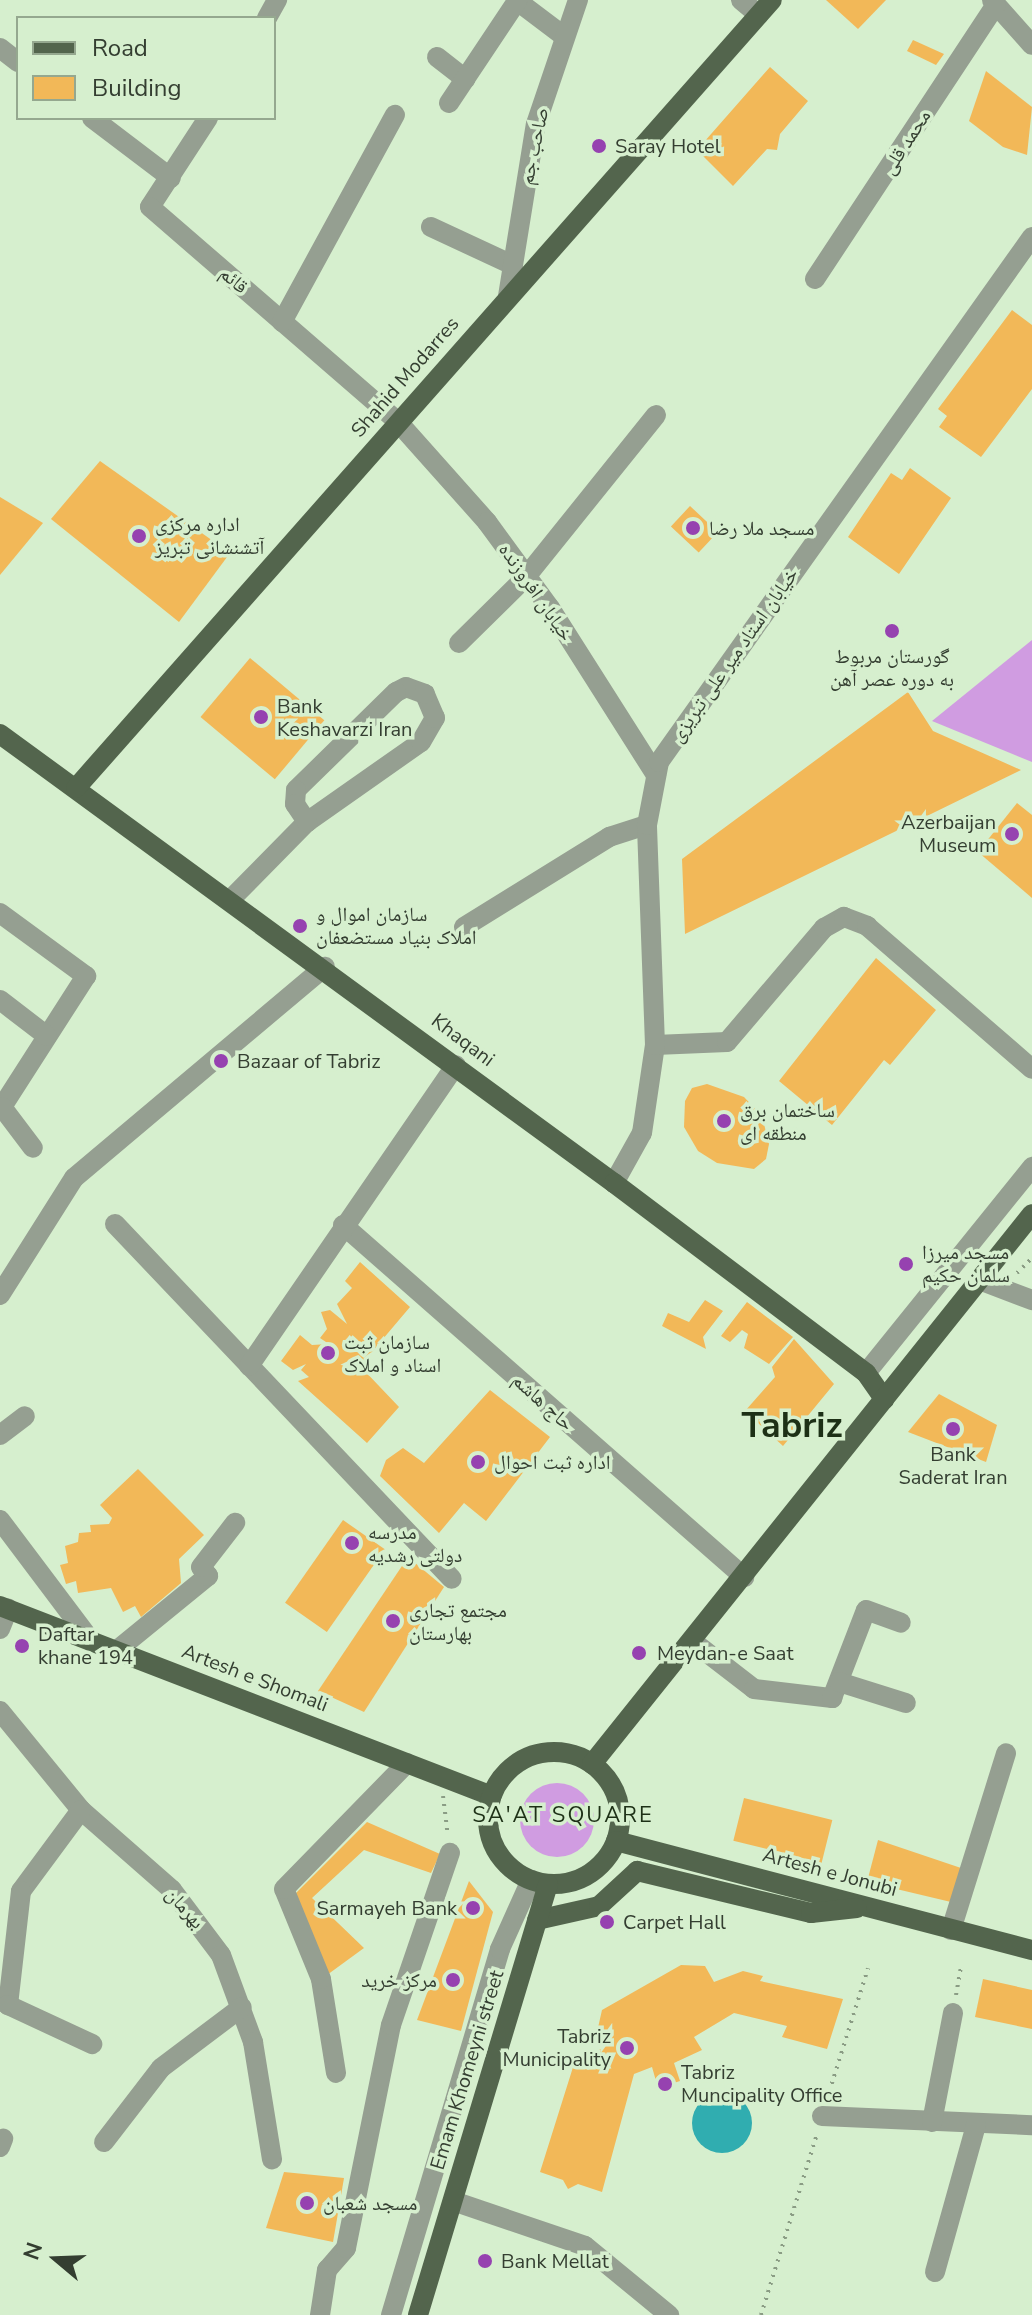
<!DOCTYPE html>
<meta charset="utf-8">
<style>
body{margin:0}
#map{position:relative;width:1032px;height:2315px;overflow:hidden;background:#d6efce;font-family:"Nunito Sans","Noto Naskh Arabic",sans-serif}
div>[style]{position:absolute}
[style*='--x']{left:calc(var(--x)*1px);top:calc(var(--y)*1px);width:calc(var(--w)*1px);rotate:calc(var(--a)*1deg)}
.green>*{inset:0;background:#d09ce1}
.round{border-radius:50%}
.water>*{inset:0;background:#30adb0}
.building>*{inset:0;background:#f2b858;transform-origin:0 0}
.path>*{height:4px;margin-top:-2px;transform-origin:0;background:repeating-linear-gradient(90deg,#8a9c84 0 2px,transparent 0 8px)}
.minor>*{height:20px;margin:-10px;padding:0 10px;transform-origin:10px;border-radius:10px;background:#959f91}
.major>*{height:20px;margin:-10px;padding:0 10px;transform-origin:10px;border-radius:10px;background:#53654d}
.major>.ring{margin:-10px;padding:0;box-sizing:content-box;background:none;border:20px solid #53654d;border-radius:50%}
.dots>*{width:22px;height:22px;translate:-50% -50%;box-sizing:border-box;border:4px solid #d6efce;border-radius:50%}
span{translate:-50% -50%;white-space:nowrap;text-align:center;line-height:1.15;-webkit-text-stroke:7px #d6efce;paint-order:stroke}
.street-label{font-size:20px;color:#343e31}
.poi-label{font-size:20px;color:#343e31}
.left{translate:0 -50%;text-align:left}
.right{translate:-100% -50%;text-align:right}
.neighbourhood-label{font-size:22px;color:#1d3016;letter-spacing:2px}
.town-label{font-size:36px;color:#1d3016;font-weight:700}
.legend{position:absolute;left:16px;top:16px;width:260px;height:104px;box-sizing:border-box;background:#d6efce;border:2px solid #95a88f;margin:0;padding:10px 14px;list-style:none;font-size:24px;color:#343e31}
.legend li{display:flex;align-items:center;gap:16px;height:40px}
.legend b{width:40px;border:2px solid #95a88f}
.north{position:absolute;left:16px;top:2219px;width:80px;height:80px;-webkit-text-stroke:6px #d6efce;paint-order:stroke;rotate:289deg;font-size:22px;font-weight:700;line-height:32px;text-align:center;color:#343e31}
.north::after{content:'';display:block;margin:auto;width:28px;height:36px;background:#343e31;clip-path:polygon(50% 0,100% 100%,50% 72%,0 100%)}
</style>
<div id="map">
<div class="green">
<i style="clip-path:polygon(1032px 640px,1032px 762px,932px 721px)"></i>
<i class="round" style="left:520px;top:1783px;width:74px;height:74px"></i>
</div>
<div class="water">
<i class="round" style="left:692px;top:2093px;width:60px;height:60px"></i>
</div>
<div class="building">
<i style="clip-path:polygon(826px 0,886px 0,858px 29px)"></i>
<i style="clip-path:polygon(913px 40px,944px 54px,936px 65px,907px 51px)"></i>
<i style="clip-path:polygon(770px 67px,808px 101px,780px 134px,777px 150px,767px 149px,733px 186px,697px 150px)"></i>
<i style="clip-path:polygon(986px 71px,1032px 107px,1027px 155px,1003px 147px,969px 121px)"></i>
<i style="clip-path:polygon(1012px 310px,1032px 325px,1032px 389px,981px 457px,939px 427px,947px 416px,938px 409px)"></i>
<i style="clip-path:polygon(100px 461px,230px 553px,179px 622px,51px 519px)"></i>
<i style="clip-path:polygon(910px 468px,951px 498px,899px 574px,848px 537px,891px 473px,902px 480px)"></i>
<i style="clip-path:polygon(0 497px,43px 523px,0 575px)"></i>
<i style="left:690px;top:506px;width:38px;height:28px;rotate:43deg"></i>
<i style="left:250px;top:658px;width:97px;height:77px;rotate:40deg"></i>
<i style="clip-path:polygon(908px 692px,933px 731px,1021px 770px,685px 934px,682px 859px)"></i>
<i style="clip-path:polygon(1017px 803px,1032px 815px,1032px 898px,978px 852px)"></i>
<i style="clip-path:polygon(876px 958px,936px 1010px,890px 1065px,884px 1060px,832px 1125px,779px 1081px)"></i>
<i style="clip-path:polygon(707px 1084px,744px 1097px,762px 1116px,769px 1144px,766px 1159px,754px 1169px,717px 1163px,698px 1151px,684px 1127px,685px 1101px,692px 1088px)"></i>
<i style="clip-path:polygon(360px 1262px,410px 1307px,360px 1366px,399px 1407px,367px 1443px,298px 1381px,309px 1377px,301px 1370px,306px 1364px,293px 1370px,281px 1361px,300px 1335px,312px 1345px,329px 1344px,320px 1338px,327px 1329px,321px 1312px,330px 1310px,347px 1324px,337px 1304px,352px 1288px,345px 1281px)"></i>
<i style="clip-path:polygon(705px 1300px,723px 1311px,703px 1337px,706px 1349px,662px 1326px,668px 1313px,689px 1322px)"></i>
<i style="clip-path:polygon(747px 1302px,793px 1337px,769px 1364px,744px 1348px,748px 1334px,742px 1330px,730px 1342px,721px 1336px)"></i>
<i style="clip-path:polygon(794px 1339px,834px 1384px,783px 1446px,745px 1411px,775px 1377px,772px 1367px)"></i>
<i style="clip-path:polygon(490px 1390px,550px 1437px,486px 1521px,464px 1503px,439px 1533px,380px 1476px,386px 1460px,403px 1448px,424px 1463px)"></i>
<i style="clip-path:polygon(939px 1394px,997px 1425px,986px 1462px,908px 1432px)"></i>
<i style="clip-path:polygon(138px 1469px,204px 1535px,179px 1559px,181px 1583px,141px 1617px,135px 1606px,123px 1612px,111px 1588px,78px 1593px,76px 1581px,66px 1584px,60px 1565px,68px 1563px,65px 1546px,78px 1542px,79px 1533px,91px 1532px,90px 1525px,109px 1524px,112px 1518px,100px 1505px)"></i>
<i style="left:343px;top:1520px;width:51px;height:101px;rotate:35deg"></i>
<i style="clip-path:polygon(408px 1557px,444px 1587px,364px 1712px,318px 1691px)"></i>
<i style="left:744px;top:1798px;width:91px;height:44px;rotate:14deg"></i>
<i style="clip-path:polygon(367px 1822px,440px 1854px,431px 1873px,364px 1850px,312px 1898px,364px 1948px,327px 1975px,292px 1897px)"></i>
<i style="clip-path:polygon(878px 1840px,961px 1868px,951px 1902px,867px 1882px)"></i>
<i style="clip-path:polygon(469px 1881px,493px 1912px,461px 2031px,417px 2020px)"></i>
<i style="clip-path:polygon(681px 1965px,705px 1966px,714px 1982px,743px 1971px,763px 1976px,760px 1981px,843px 1999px,827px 2049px,782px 2037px,787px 2026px,734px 2013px,694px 2037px,702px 2050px,674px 2063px,680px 2081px,658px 2088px,652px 2067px,634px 2074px,602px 2192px,578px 2184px,568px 2189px,563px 2180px,540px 2172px,574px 2064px,606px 2046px,597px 2032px,602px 2010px)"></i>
<i style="clip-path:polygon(983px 1979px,1032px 1990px,1032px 2029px,975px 2017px)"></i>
<i style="clip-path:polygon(284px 2172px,344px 2178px,333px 2242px,266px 2228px)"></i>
</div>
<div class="path">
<i style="--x:1017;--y:1273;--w:21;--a:-45"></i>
<i style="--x:443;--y:1796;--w:39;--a:83"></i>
<i style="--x:956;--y:1995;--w:28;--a:-80"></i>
<i style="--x:827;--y:2099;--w:137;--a:-72.6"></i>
<i style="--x:761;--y:2315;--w:189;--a:-72.8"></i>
</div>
<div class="minor">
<i style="--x:516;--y:0;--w:61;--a:37.1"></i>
<i style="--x:741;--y:0;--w:23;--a:40"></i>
<i style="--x:992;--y:0;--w:60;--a:48.4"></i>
<i style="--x:267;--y:18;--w:21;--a:-61"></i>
<i style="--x:0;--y:48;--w:23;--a:38"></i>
<i style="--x:437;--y:57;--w:36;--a:38"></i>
<i style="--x:449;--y:103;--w:123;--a:-56.3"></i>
<i style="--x:92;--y:118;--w:99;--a:37.2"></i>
<i style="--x:208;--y:118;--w:106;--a:123.1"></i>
<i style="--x:150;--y:207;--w:328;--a:40.9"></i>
<i style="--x:398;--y:422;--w:134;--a:48.3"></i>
<i style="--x:487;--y:522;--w:107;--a:53.8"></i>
<i style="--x:550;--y:608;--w:198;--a:57.6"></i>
<i style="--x:431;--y:227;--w:90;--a:24.9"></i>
<i style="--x:815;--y:279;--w:328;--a:-56.6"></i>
<i style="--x:508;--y:296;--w:174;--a:-80.8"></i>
<i style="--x:536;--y:124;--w:131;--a:-71.3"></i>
<i style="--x:282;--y:322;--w:236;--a:-61.4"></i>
<i style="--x:459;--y:643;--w:93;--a:-44.6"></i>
<i style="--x:525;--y:578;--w:209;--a:-51.2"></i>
<i style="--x:231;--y:899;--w:108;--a:-45.4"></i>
<i style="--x:307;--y:822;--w:139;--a:-35.1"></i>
<i style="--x:421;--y:742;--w:28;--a:-60"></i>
<i style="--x:435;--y:718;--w:26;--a:-113"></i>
<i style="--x:425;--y:694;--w:20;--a:-160"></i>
<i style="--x:406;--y:687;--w:11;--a:153"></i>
<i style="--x:396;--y:692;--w:140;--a:135.6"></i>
<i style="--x:296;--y:790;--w:14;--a:94"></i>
<i style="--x:295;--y:804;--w:22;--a:56"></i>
<i style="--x:0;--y:913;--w:107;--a:36.2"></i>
<i style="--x:86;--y:976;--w:156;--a:122.7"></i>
<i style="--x:2;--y:1107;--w:51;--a:52.9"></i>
<i style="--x:464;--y:927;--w:171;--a:-31.8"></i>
<i style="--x:609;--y:837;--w:40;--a:-18"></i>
<i style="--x:0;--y:1000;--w:59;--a:37.5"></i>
<i style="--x:655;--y:1045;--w:72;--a:-2.4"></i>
<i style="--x:727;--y:1042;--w:150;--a:-49.6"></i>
<i style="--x:824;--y:928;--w:23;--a:-29"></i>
<i style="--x:844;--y:917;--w:25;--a:21"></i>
<i style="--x:867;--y:926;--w:218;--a:40.9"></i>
<i style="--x:614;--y:1183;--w:57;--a:-60.8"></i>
<i style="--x:642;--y:1133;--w:89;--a:-81.6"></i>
<i style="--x:655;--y:1045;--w:220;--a:-92.1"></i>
<i style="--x:647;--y:825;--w:64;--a:-79.2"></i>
<i style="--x:659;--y:762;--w:644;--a:-54.61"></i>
<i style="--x:115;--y:1224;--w:489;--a:46.5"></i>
<i style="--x:343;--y:1225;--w:534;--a:41.28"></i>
<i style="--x:979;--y:1280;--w:57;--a:20.7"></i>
<i style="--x:0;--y:1295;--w:138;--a:-57.7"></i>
<i style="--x:74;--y:1178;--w:328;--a:-40.1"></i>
<i style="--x:249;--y:1366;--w:365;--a:-55.5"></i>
<i style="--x:866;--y:1373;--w:265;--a:-51.1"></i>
<i style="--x:0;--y:1435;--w:31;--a:-37"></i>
<i style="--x:0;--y:1520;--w:153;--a:53"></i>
<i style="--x:0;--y:1629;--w:22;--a:-68"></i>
<i style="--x:692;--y:1641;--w:78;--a:37.7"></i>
<i style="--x:754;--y:1689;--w:79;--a:6.6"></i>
<i style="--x:832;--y:1698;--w:94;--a:-68.9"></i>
<i style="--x:866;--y:1610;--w:37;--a:20"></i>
<i style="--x:116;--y:1651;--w:119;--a:-39.2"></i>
<i style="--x:208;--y:1576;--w:11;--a:-128"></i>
<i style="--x:201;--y:1567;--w:56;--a:-52.3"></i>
<i style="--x:839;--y:1682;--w:70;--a:17.4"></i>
<i style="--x:0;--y:1711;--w:128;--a:50.7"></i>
<i style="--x:81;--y:1810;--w:121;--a:41.3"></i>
<i style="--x:172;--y:1890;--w:81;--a:53"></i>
<i style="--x:221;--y:1955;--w:93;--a:69.8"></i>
<i style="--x:253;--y:2042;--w:119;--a:80.8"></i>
<i style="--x:81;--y:1810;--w:101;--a:126.5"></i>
<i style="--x:21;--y:1891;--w:115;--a:96.5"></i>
<i style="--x:8;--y:2005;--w:93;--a:24.9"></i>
<i style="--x:951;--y:1930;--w:185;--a:-72.7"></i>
<i style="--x:336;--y:2073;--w:95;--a:-99.1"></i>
<i style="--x:321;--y:1979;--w:97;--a:-112.3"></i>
<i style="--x:284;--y:1889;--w:176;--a:-45.7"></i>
<i style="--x:822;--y:2116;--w:210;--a:2.5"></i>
<i style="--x:932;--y:2122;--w:111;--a:-79.1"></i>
<i style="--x:104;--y:2142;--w:93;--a:-52.4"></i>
<i style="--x:161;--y:2068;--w:101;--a:-37"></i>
<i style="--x:0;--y:2147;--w:9;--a:-69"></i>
<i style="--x:453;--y:2201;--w:139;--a:18.8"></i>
<i style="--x:585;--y:2246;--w:109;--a:39.4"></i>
<i style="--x:935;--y:2272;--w:153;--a:-74.4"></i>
<i style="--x:320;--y:2315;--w:46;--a:-81.2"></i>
<i style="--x:327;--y:2270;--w:29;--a:-49"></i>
<i style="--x:346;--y:2248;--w:227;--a:-78.6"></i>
<i style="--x:391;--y:2025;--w:182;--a:-71.1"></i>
<i style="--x:391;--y:2315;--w:382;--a:-73.4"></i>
<i style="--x:500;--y:1949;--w:76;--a:-65.8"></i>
</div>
<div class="major">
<i style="--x:0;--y:734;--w:761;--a:36.18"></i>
<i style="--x:614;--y:1183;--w:316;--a:37"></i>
<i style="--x:866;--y:1373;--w:32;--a:55"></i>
<i style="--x:76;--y:788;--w:1051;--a:-48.55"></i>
<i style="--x:0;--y:1606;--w:527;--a:21.12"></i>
<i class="ring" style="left:488px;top:1752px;width:112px;height:112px"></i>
<i style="--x:592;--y:1764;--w:704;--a:-51.34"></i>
<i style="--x:616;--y:1841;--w:430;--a:14.7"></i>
<i style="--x:537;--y:1920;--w:64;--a:-12.7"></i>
<i style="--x:599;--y:1906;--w:52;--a:-42.6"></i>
<i style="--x:637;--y:1871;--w:179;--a:13.6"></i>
<i style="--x:811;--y:1913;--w:46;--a:-6.2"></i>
<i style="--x:418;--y:2315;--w:450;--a:-73.2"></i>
</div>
<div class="dots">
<i style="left:599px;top:146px;background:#9642b0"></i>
<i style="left:693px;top:528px;background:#9642b0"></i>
<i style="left:139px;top:536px;background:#9642b0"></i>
<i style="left:892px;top:631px;background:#9642b0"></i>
<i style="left:261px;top:717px;background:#9642b0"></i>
<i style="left:1012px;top:834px;background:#9642b0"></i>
<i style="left:300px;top:926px;background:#9642b0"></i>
<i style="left:221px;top:1061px;background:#9642b0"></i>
<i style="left:724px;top:1121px;background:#9642b0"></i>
<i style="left:906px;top:1264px;background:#9642b0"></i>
<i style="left:328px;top:1353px;background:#9642b0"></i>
<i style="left:953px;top:1429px;background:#9642b0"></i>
<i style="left:478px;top:1462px;background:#9642b0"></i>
<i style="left:352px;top:1543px;background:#9642b0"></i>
<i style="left:393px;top:1621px;background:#9642b0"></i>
<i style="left:22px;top:1646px;background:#9642b0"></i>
<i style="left:639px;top:1653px;background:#9642b0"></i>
<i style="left:473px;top:1908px;background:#9642b0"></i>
<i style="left:607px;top:1922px;background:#9642b0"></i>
<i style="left:453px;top:1980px;background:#9642b0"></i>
<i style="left:627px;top:2048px;background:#9642b0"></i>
<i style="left:665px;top:2084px;background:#9642b0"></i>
<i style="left:307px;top:2203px;background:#9642b0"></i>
<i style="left:485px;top:2261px;background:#9642b0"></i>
</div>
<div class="street-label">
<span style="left:906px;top:142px;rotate:-57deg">محمد قلی</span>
<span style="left:534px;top:146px;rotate:-78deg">صاحب جم</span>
<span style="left:234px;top:280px;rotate:41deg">قائم</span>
<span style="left:405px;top:377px;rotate:-49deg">Shahid Modarres</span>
<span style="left:536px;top:592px;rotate:55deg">خیابان افروزنده</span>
<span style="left:734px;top:655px;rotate:-55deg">خیابان استاد میر علی تبریزی</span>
<span style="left:463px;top:1040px;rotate:37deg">Khaqani</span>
<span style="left:543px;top:1402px;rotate:42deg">حاج هاشم</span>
<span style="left:255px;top:1678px;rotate:21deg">Artesh e Shomali</span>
<span style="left:830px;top:1872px;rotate:15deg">Artesh e Jonubi</span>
<span style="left:185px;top:1908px;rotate:49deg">بهرمان</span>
<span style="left:467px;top:2070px;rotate:-73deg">Emam Khomeyni street</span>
</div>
<div class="poi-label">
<span class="left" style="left:615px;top:146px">Saray Hotel</span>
<span class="left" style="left:155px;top:536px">اداره مرکزی<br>آتشنشانی تبریز</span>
<span class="left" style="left:709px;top:528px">مسجد ملا رضا</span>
<span style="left:892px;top:668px">گورستان مربوط<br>به دوره عصر آهن</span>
<span class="left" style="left:277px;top:718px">Bank<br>Keshavarzi Iran</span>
<span class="right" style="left:996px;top:834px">Azerbaijan<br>Museum</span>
<span class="left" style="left:316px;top:926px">سازمان اموال و<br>املاک بنیاد مستضعفان</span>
<span class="left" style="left:237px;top:1061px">Bazaar of Tabriz</span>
<span class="left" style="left:740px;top:1122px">ساختمان برق<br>منطقه ای</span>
<span class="left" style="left:922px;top:1264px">مسجد میرزا<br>سلمان حکیم</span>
<span class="left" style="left:344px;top:1354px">سازمان ثبت<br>اسناد و املاک</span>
<span style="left:953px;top:1466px">Bank<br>Saderat Iran</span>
<span class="left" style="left:494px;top:1462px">اداره ثبت احوال</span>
<span class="left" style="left:368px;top:1544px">مدرسه<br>دولتی رشدیه</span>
<span class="left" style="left:409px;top:1622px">مجتمع تجاری<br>بهارستان</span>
<span class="left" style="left:38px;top:1646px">Daftar<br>khane 194</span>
<span class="left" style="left:657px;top:1653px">Meydan-e Saat</span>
<span class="right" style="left:457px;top:1908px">Sarmayeh Bank</span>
<span class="left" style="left:623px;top:1922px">Carpet Hall</span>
<span class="right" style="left:437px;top:1980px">مرکز خرید</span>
<span class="right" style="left:611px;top:2048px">Tabriz<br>Municipality</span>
<span class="left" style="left:681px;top:2084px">Tabriz<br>Muncipality Office</span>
<span class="left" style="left:323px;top:2203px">مسجد شعبان</span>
<span class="left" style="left:501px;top:2261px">Bank Mellat</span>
</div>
<div class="neighbourhood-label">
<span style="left:563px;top:1816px">SA'AT SQUARE</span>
</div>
<div class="town-label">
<span style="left:792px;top:1426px">Tabriz</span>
</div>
<ul class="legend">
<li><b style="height:10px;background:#53654d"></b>Road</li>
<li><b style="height:22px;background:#f2b858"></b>Building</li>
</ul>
<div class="north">N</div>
</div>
